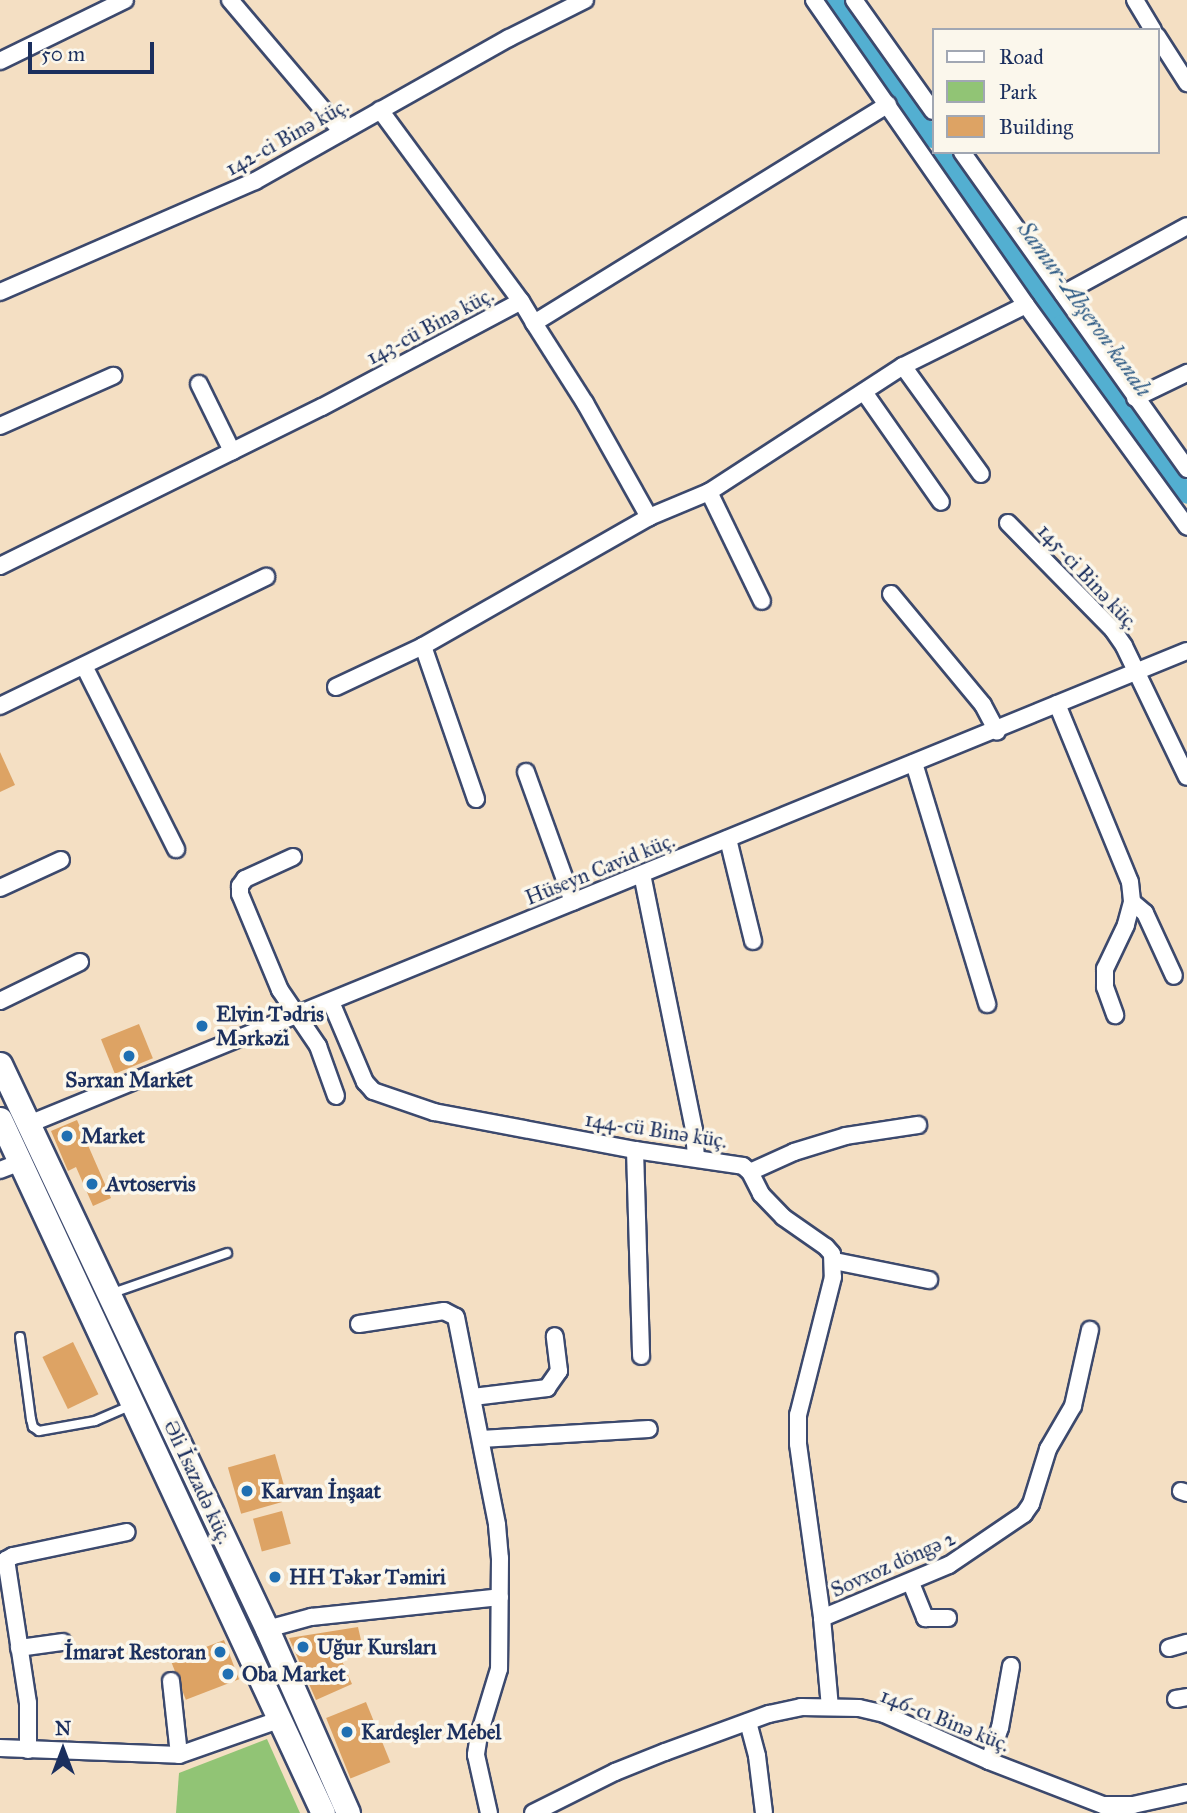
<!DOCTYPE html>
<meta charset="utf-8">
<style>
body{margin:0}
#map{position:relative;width:1187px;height:1813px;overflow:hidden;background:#f4dfc3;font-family:"IM FELL Great Primer",serif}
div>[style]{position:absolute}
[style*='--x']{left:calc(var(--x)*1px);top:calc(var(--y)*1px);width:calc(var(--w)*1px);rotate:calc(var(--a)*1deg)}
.green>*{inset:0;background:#91c475}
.canal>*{height:18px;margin:-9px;padding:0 9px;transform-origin:9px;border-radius:9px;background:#53afd1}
.building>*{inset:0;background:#dda364;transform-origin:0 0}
.roads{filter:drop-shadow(2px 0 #3c496d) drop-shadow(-2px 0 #3c496d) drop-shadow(0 2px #3c496d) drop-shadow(0 -2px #3c496d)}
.service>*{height:8px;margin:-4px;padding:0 4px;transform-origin:4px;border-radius:4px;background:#fff}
.minor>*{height:16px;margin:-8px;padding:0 8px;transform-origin:8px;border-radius:8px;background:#fff}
.secondary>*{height:23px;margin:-11.5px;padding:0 11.5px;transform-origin:11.5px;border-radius:11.5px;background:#fff}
.dots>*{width:19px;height:19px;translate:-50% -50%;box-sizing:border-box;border:4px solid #fbf7ec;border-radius:50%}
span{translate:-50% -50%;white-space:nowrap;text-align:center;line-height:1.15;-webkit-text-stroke:7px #fbf7ec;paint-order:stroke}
.street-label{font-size:21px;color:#1b2f5e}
.poi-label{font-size:21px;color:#1b2f5e;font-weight:700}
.left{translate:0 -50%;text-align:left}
.right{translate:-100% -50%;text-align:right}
.water-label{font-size:23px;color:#2f5c86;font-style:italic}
.legend{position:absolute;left:932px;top:28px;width:228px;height:126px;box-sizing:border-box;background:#fbf7ec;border:2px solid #a1a7b3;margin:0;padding:9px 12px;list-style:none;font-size:21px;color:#1b2f5e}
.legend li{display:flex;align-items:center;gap:14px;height:35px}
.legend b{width:35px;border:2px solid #a1a7b3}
.north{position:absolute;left:28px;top:1715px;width:70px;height:70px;-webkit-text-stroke:5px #fbf7ec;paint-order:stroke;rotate:0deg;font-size:19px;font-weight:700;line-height:28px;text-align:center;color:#1b2f5e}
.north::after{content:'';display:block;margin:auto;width:24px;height:32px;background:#1b2f5e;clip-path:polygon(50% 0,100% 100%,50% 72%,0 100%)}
.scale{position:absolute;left:28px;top:42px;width:126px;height:32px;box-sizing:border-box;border:4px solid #1b2f5e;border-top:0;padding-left:9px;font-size:21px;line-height:24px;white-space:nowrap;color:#1b2f5e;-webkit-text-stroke:5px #fbf7ec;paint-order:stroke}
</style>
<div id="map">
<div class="green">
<i style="clip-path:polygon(267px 1739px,300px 1813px,176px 1813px,179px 1773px)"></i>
</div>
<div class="canal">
<i style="--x:834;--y:0;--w:171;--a:54.5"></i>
<i style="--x:942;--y:152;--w:209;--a:55.3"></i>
<i style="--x:1061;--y:324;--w:212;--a:53.6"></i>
</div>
<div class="building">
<i style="clip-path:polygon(0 752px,15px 785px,0 792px)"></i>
<i style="left:139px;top:1024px;width:37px;height:41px;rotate:68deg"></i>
<i style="clip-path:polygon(77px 1120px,111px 1198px,93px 1206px,76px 1167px,68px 1171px,51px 1131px)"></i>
<i style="left:73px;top:1342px;width:58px;height:34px;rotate:64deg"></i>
<i style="left:275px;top:1454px;width:48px;height:49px;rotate:74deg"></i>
<i style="left:282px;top:1511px;width:34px;height:30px;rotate:75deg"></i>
<i style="clip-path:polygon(358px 1627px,363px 1649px,339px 1654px,352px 1684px,316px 1700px,289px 1638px)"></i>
<i style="left:224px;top:1640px;width:42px;height:57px;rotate:69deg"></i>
<i style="left:366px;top:1702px;width:65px;height:43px;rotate:68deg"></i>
</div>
<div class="roads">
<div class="service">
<i style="--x:110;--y:1294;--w:124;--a:-19.3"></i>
<i style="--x:20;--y:1337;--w:83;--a:82.4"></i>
<i style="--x:31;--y:1419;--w:8;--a:76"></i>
<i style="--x:33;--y:1427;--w:7;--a:34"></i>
<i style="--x:39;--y:1431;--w:57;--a:-10.1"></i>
<i style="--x:95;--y:1421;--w:40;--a:-23.4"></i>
</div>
<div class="minor">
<i style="--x:230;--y:0;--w:173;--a:49.7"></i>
<i style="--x:814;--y:0;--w:371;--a:55.2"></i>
<i style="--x:1026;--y:305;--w:274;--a:54"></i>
<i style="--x:854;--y:0;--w:136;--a:54.6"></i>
<i style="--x:1135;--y:0;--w:35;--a:59"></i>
<i style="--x:1157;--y:36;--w:56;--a:57.4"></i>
<i style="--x:0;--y:61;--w:139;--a:-26"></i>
<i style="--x:380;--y:110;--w:237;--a:53.6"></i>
<i style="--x:962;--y:152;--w:389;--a:54.6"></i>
<i style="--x:0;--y:292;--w:278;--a:-23.5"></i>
<i style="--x:255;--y:181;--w:291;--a:-29.4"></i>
<i style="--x:509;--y:38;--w:85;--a:-26.6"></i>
<i style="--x:1063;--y:294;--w:141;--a:-28.7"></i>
<i style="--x:534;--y:323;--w:95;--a:57.5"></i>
<i style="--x:585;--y:403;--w:131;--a:60.7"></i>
<i style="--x:903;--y:366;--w:133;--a:54.2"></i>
<i style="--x:199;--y:384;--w:75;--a:63.8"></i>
<i style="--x:864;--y:392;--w:134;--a:55"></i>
<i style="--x:1135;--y:398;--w:58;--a:-25.7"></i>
<i style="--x:0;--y:426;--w:124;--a:-23.9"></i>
<i style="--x:709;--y:492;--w:121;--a:64.1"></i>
<i style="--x:1008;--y:523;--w:150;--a:45.5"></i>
<i style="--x:1113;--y:630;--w:19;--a:55"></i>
<i style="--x:1124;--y:646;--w:145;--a:64.3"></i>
<i style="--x:0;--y:566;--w:359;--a:-26.3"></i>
<i style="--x:322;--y:407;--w:225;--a:-28"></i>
<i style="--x:521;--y:301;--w:26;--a:59"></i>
<i style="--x:534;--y:323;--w:416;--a:-31.7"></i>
<i style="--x:891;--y:594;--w:144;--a:50.3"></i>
<i style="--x:983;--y:705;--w:30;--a:62"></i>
<i style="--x:423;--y:646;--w:162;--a:70.9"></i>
<i style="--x:84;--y:666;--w:205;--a:63.3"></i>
<i style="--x:336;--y:687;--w:96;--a:-25.2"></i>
<i style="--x:423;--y:646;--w:260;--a:-29.7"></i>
<i style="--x:649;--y:517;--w:65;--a:-22.6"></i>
<i style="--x:709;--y:492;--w:231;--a:-33"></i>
<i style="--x:903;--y:366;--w:137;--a:-26.4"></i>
<i style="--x:1057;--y:704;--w:192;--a:67.7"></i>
<i style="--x:1130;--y:882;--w:20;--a:84"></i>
<i style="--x:1132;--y:902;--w:24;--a:105"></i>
<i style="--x:1126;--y:925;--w:49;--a:115.5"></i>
<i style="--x:1105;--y:969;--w:18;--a:90"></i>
<i style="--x:1105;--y:987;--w:30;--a:70"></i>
<i style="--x:0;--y:706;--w:296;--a:-25.9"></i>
<i style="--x:914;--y:763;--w:252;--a:73.1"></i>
<i style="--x:526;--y:772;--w:138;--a:70.1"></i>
<i style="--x:728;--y:839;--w:105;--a:76.2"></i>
<i style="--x:293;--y:857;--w:53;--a:155.4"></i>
<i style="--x:245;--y:879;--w:9;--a:126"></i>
<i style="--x:240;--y:886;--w:8;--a:90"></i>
<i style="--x:240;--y:894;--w:104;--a:67.4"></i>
<i style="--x:280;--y:990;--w:68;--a:55.8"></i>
<i style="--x:318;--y:1046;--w:53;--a:70.2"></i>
<i style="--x:642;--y:874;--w:261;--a:78.5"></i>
<i style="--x:694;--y:1130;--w:28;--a:86"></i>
<i style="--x:0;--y:888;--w:67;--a:-24.7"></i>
<i style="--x:1132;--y:902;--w:17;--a:40"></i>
<i style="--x:1145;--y:913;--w:69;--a:65.3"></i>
<i style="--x:0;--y:1001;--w:89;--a:-26"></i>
<i style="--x:331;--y:1002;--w:87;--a:67"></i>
<i style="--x:365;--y:1082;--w:12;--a:48"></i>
<i style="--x:373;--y:1091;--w:65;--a:19"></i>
<i style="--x:434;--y:1112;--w:205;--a:10.7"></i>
<i style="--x:635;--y:1150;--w:109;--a:8.4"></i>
<i style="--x:743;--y:1166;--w:9;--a:41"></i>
<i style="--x:750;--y:1172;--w:25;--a:63"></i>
<i style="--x:761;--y:1194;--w:32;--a:46"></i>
<i style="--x:783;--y:1217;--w:52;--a:34.9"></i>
<i style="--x:826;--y:1247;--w:9;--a:49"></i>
<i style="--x:832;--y:1254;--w:23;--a:88"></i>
<i style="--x:833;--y:1277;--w:142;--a:104.2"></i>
<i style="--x:798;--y:1415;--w:29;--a:90"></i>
<i style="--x:798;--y:1444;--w:176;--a:82.1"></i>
<i style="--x:822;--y:1618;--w:89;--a:84.9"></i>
<i style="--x:29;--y:1124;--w:1251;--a:-22.22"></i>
<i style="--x:635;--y:1150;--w:206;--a:88.3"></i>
<i style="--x:0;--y:1170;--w:22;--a:-21"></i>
<i style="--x:750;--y:1172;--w:48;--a:-24.4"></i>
<i style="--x:794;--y:1152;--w:54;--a:-17.1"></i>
<i style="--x:846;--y:1136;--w:73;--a:-8.7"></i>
<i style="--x:834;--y:1261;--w:97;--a:11.3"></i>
<i style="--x:359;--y:1324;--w:86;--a:-8.7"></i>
<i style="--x:444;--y:1311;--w:13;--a:27"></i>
<i style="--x:456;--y:1317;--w:212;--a:78.8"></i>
<i style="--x:497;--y:1525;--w:33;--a:85"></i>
<i style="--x:500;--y:1558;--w:111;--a:90.5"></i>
<i style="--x:499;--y:1669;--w:69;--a:106.9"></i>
<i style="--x:479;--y:1735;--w:20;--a:99"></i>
<i style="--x:476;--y:1755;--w:59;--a:77.4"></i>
<i style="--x:473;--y:1397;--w:75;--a:-6.9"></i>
<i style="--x:547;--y:1388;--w:21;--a:-55"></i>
<i style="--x:559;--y:1371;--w:35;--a:-97"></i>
<i style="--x:481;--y:1439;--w:168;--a:-3.4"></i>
<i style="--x:1181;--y:1491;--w:6;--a:18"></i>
<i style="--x:911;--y:1583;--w:38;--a:68"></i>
<i style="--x:925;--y:1618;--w:23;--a:0"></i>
<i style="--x:822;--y:1618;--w:138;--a:-22.7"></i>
<i style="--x:949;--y:1565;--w:91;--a:-34.2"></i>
<i style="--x:1024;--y:1514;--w:12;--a:-55"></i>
<i style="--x:1031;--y:1504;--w:58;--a:-72.8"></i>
<i style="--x:1048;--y:1449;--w:50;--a:-59.8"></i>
<i style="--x:1073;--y:1406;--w:78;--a:-77.4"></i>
<i style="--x:267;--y:1629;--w:46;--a:-15.3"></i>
<i style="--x:311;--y:1617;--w:190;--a:-6"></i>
<i style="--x:19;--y:1648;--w:44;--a:-7.8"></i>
<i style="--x:1169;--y:1648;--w:19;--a:-16"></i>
<i style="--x:171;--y:1681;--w:74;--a:83.8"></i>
<i style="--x:1176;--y:1699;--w:11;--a:-10"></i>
<i style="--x:748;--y:1722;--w:35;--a:75"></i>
<i style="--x:757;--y:1756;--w:57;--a:83"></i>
<i style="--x:0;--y:1748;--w:179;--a:2.2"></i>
<i style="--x:179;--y:1755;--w:108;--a:-19.4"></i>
<i style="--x:28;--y:1750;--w:47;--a:-90"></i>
<i style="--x:28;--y:1703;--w:145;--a:-98.7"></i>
<i style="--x:6;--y:1560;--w:8;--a:-30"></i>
<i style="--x:13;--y:1556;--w:116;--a:-11.9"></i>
<i style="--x:989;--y:1761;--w:35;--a:-72"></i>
<i style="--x:1000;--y:1728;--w:63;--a:-79.9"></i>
<i style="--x:533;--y:1813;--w:92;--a:-26.6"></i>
<i style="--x:615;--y:1772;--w:54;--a:-21.8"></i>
<i style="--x:665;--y:1752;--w:111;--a:-20.1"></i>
<i style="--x:769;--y:1714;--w:33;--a:-12"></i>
<i style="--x:801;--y:1707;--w:58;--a:1"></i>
<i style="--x:859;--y:1708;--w:26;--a:13"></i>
<i style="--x:884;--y:1714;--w:115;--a:24.1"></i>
<i style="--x:989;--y:1761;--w:122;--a:21.1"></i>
<i style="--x:1103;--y:1805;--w:30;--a:0"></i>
<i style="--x:1133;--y:1805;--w:55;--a:-12.5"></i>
</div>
<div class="secondary">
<i style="--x:0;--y:1064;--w:625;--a:64.71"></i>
<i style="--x:267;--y:1629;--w:201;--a:66.2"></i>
<i style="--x:0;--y:1119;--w:765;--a:65.04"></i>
</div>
</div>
<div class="dots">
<i style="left:202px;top:1026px;background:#1f6fb2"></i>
<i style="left:129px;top:1056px;background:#1f6fb2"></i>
<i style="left:67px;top:1136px;background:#1f6fb2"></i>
<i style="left:92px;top:1184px;background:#1f6fb2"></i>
<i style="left:247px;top:1491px;background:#1f6fb2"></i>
<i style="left:275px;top:1577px;background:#1f6fb2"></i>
<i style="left:303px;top:1647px;background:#1f6fb2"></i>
<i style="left:220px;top:1652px;background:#1f6fb2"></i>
<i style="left:228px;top:1674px;background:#1f6fb2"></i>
<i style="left:347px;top:1732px;background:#1f6fb2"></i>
</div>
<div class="street-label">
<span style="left:287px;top:137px;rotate:-29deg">142-ci Binə küç.</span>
<span style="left:430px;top:326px;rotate:-28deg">143-cü Binə küç.</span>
<span style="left:1088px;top:577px;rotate:47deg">145-ci Binə küç.</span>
<span style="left:600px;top:869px;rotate:-22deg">Hüseyn Cavid küç.</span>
<span style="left:656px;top:1130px;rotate:9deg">144-cü Binə küç.</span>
<span style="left:198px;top:1482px;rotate:65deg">Əli İsazadə küç.</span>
<span style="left:893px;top:1564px;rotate:-24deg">Sovxoz döngə 2</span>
<span style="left:945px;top:1720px;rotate:22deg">146-cı Binə küç.</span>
</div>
<div class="poi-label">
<span class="left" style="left:216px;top:1026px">Elvin Tədris<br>Mərkəzi</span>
<span style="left:129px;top:1080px">Sərxan Market</span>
<span class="left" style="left:81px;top:1136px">Market</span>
<span class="left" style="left:106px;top:1184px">Avtoservis</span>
<span class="left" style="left:261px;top:1491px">Karvan İnşaat</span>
<span class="left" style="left:289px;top:1577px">HH Təkər Təmiri</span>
<span class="left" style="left:317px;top:1647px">Uğur Kursları</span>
<span class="right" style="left:206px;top:1652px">İmarət Restoran</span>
<span class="left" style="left:242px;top:1674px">Oba Market</span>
<span class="left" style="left:361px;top:1732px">Kardeşler Mebel</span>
</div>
<div class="water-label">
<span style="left:1085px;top:309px;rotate:54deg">Samur-Abşeron kanalı</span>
</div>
<ul class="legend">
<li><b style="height:9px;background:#fff"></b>Road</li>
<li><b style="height:19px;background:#91c475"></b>Park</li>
<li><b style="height:19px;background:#dda364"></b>Building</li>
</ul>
<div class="north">N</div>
<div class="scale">50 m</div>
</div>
